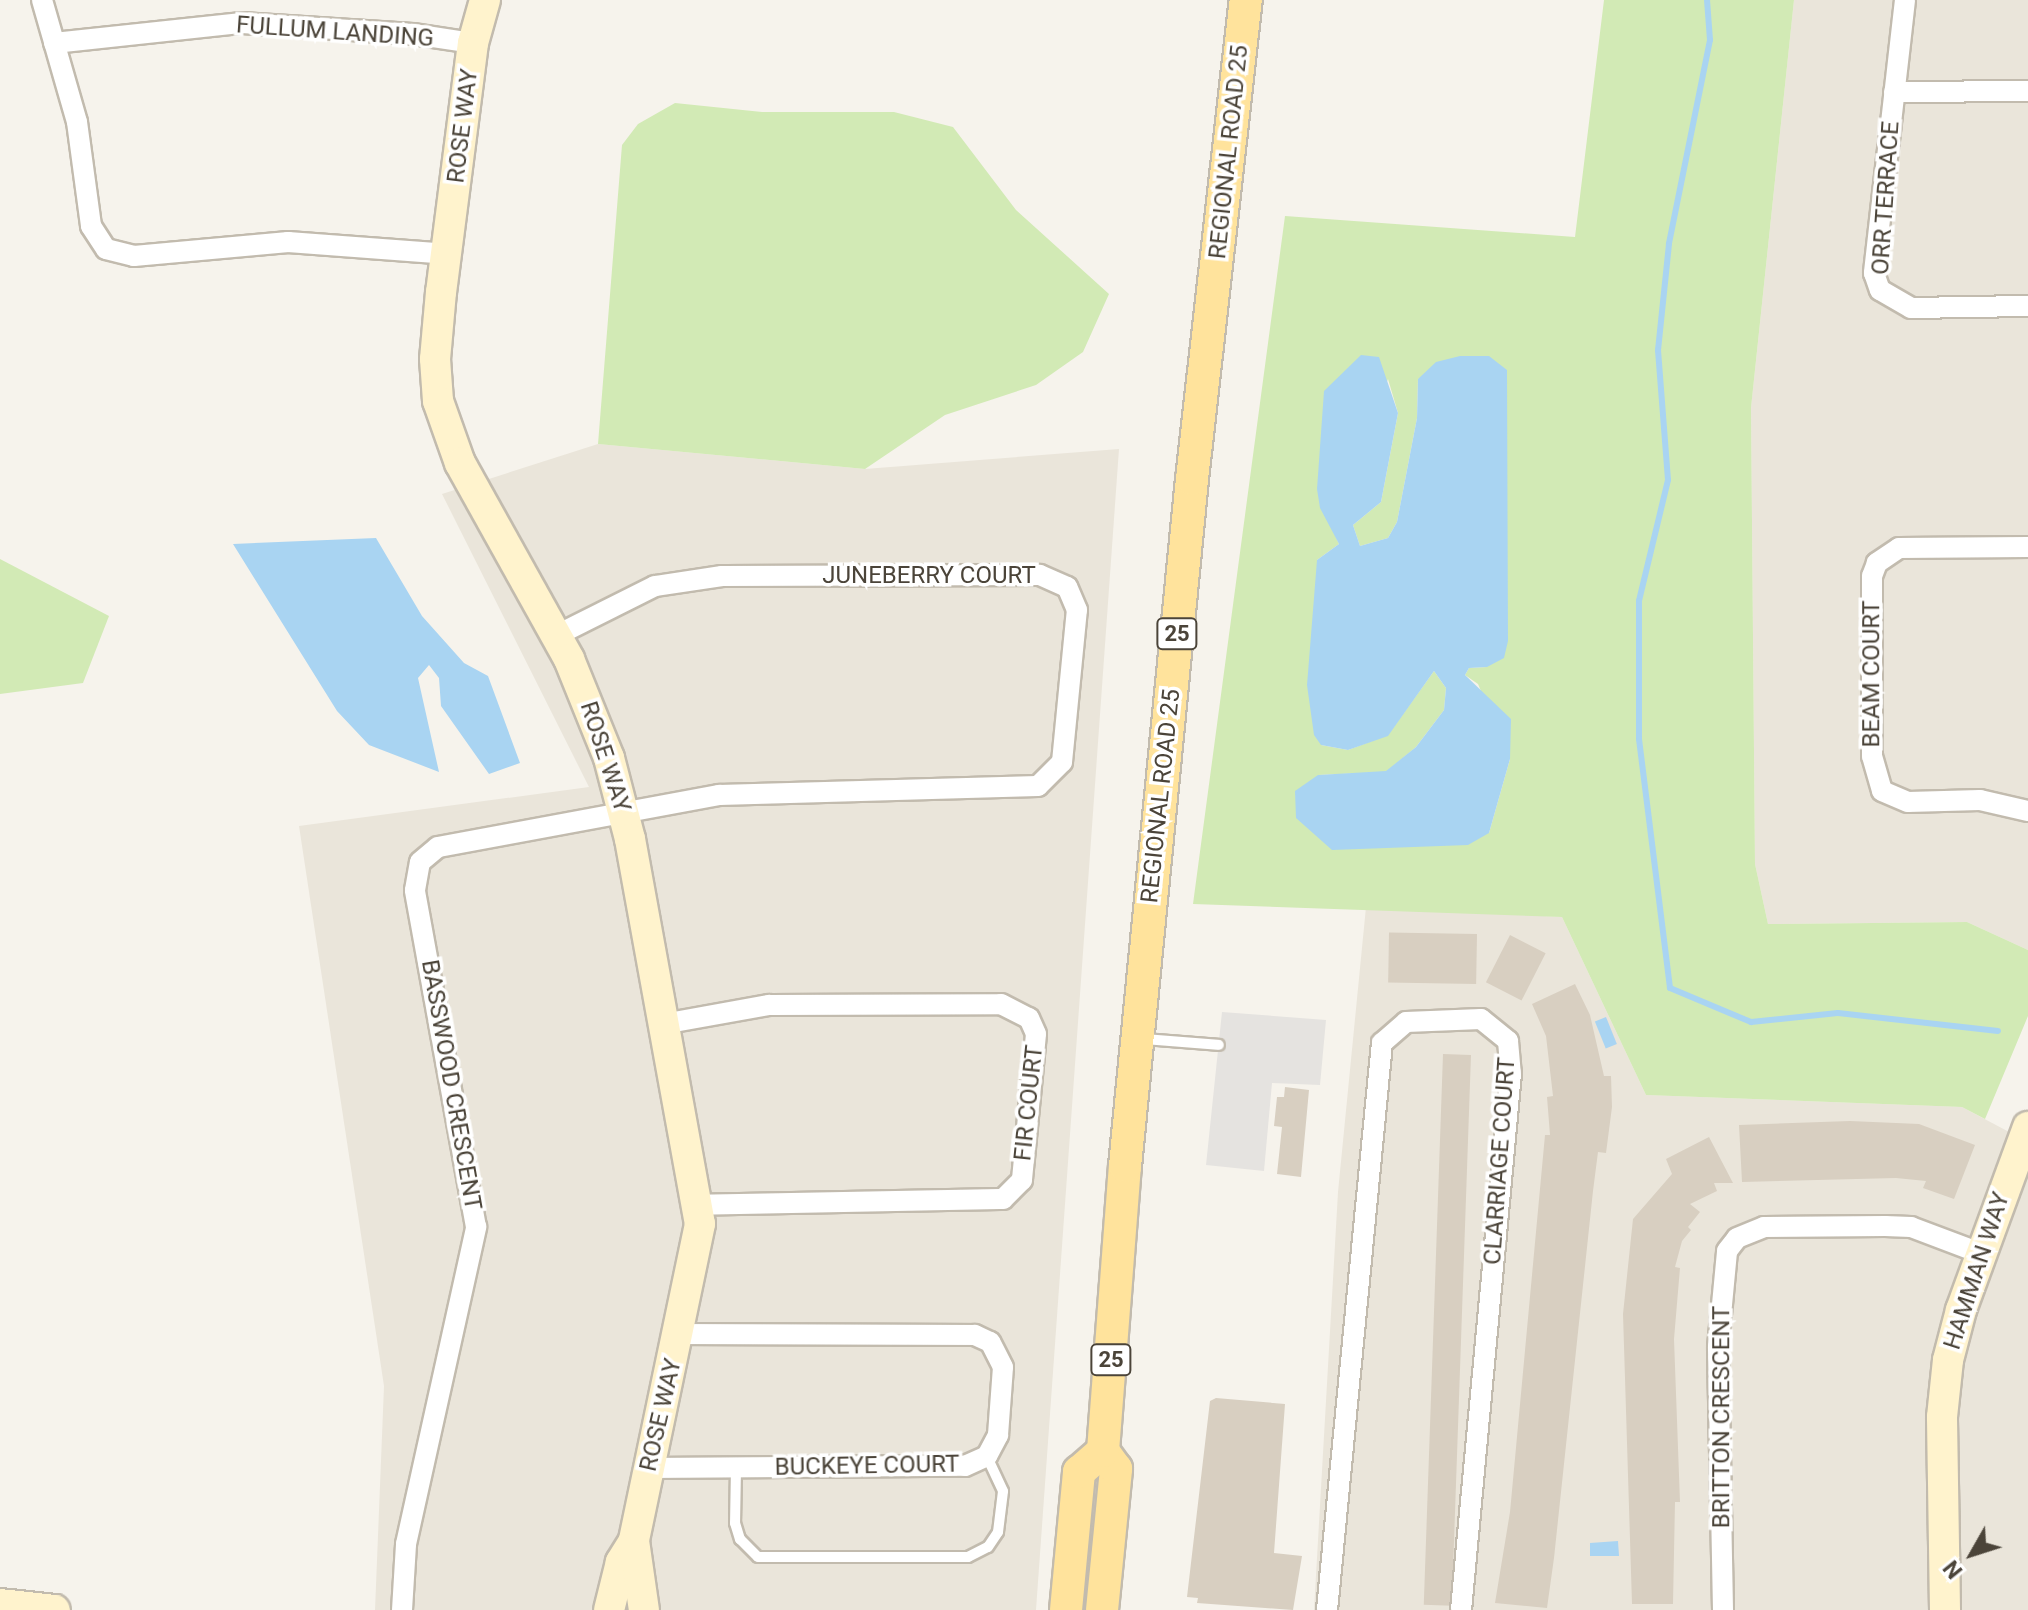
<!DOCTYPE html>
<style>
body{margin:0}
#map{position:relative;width:2028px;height:1610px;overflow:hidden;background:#f6f3ec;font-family:Roboto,sans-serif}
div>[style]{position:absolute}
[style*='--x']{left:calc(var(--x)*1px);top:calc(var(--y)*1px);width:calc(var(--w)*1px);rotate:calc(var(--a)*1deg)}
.residential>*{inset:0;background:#eae5da}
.green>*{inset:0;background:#d2eab5}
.parking>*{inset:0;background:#e5e3e0}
.water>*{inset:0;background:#a9d4f2;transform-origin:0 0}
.stream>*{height:6px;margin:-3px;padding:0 3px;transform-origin:3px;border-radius:3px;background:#a9d4f2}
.building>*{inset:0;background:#d8cfc1;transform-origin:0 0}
.roads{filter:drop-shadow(2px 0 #c2bbae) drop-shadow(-2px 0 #c2bbae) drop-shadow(0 2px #c2bbae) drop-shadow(0 -2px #c2bbae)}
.lane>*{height:10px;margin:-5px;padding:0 5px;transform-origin:5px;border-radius:5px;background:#fff}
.street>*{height:20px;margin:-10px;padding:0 10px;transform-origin:10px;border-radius:10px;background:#fff}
.secondary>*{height:30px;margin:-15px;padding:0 15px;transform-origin:15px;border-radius:15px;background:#fff3cd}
.primary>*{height:32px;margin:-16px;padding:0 16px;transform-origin:16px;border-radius:16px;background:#ffe39c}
span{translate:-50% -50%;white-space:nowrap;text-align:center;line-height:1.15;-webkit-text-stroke:7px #fff;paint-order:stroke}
.shield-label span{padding:2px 6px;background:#fff;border:2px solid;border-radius:6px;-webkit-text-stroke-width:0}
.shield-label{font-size:22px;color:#4b4439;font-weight:700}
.street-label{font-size:24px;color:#4b4439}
.north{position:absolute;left:1932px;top:1514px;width:80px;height:80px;-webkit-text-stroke:6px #fff;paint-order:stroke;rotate:231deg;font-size:22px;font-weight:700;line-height:32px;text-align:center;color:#4b4439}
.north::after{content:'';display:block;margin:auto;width:28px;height:36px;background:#4b4439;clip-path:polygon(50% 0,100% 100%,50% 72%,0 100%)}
</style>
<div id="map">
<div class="residential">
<i style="clip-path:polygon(1794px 0,2028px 0,2028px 950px,1967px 922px,1768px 924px,1755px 864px,1751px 408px)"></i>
<i style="clip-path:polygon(598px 444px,865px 469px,1119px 449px,1036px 1610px,375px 1610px,384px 1386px,299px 826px,589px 787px,442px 494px)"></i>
<i style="clip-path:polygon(1366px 907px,1562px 917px,1646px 1095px,1962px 1107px,2028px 1142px,2028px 1610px,1314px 1610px,1338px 1192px)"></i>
</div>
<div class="green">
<i style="clip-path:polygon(evenodd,1604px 0,1794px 0,1751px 408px,1755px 864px,1768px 924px,1967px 922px,2028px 950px,2028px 1016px,1985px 1119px,1962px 1107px,1646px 1095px,1562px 917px,1193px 904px,1285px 216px,1575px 237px,1604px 0,1418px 378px,1487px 667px,1469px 668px,1465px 675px,1478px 684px,1510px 759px,1489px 833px,1318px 775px,1386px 772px,1416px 747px,1444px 710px,1446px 688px,1434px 671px,1388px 735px,1348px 750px,1321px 745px,1317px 560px,1339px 544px,1333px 531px,1388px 379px,1398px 413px,1381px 502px,1353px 525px,1360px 546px,1388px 538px,1397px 522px,1417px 418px,1418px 378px)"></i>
<i style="clip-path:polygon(675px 103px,762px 112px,894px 112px,953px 127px,1016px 210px,1109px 294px,1083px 352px,1036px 385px,945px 415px,865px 469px,598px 444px,622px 145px,638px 124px)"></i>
<i style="clip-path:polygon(0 559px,109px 616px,83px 683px,0 694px)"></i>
</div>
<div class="parking">
<i style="clip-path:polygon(1222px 1012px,1326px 1020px,1320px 1085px,1272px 1083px,1264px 1171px,1206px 1165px)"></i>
</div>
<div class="water">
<i style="clip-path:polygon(1361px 355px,1379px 357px,1398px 413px,1381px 502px,1353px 525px,1360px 546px,1388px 538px,1397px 522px,1417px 418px,1418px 379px,1436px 362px,1460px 356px,1489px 356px,1507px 370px,1508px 641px,1504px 658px,1487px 667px,1469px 668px,1465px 675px,1511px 719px,1510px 759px,1489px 833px,1468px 845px,1332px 850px,1296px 818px,1295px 791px,1318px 775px,1386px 771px,1416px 747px,1444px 710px,1446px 688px,1434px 671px,1388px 736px,1348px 750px,1321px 745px,1314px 735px,1307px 685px,1317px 560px,1339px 544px,1320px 508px,1317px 489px,1324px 391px)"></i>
<i style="clip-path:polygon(376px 538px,422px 616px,464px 663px,488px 676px,520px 763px,489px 774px,441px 706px,439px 678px,429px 665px,418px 678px,439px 772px,369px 745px,337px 711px,233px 544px)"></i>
<i style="left:1606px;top:1017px;width:29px;height:12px;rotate:68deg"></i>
<i style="clip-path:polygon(1618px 1541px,1619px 1556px,1590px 1556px,1590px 1543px)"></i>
</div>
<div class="stream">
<i style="--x:1707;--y:0;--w:40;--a:85.7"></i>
<i style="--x:1710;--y:40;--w:208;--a:101.4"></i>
<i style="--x:1669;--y:244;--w:107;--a:95.9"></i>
<i style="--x:1658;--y:350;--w:130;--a:85.6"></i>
<i style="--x:1668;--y:480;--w:124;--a:103.5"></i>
<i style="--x:1639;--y:601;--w:138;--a:90"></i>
<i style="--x:1639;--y:739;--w:251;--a:82.9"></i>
<i style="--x:1670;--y:988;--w:88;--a:22.8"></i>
<i style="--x:1751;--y:1022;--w:87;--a:-5.9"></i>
<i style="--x:1838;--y:1013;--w:161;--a:6.4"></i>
</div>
<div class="building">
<i style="left:1477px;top:934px;width:50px;height:88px;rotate:91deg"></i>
<i style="left:1510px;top:935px;width:40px;height:53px;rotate:27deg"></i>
<i style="clip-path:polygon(1575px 984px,1590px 1015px,1604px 1076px,1611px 1076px,1612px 1107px,1606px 1153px,1598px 1152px,1593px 1191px,1554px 1558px,1547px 1608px,1495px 1603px,1510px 1512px,1545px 1135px,1550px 1135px,1547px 1097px,1553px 1096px,1546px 1036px,1532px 1004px)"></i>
<i style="left:1443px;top:1054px;width:28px;height:551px;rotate:2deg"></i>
<i style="clip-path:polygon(1285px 1087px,1309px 1090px,1301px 1177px,1277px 1174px,1282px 1127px,1274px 1126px,1277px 1097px,1284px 1097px)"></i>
<i style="clip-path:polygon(1850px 1121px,1919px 1124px,1975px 1145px,1954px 1199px,1923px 1188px,1926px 1181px,1896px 1178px,1742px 1182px,1739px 1125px)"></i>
<i style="clip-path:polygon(1709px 1137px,1733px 1183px,1714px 1183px,1717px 1191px,1690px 1204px,1700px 1212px,1688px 1227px,1691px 1230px,1682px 1241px,1675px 1267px,1680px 1268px,1674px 1339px,1680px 1502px,1675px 1502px,1673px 1604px,1632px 1604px,1623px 1314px,1633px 1219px,1672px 1174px,1666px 1159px)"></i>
<i style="clip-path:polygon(1216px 1398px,1285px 1404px,1274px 1553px,1302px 1556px,1293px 1610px,1197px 1603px,1198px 1598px,1187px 1597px,1210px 1401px)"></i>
</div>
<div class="roads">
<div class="lane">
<i style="--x:1143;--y:1039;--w:76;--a:4.5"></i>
<i style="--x:736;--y:1468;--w:55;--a:91"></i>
<i style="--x:735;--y:1523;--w:17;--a:73"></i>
<i style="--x:740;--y:1539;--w:25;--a:45"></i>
<i style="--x:758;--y:1557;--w:210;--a:0"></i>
<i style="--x:968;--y:1557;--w:22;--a:-27"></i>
<i style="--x:988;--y:1547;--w:18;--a:-56"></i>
<i style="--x:998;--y:1532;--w:41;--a:-83"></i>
<i style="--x:1003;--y:1491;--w:38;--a:-115"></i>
</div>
<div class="street">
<i style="--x:42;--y:0;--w:127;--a:74"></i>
<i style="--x:77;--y:122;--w:105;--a:82.3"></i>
<i style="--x:91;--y:226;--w:27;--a:57"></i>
<i style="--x:106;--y:249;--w:29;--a:14"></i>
<i style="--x:134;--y:256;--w:155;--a:-5.2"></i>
<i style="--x:288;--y:242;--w:158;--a:4.3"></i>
<i style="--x:1905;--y:0;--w:275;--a:96.5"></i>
<i style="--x:1874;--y:273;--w:18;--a:71"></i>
<i style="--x:1880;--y:290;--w:36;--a:30"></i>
<i style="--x:1911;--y:308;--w:117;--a:-1"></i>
<i style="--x:54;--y:43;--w:189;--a:-6.1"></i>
<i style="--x:242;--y:23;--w:171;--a:3.7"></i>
<i style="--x:413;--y:34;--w:61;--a:8.5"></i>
<i style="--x:1894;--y:92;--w:134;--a:-0.4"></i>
<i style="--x:2028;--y:547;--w:129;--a:179.6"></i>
<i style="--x:1899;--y:548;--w:27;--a:146"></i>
<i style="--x:1877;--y:563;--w:14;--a:111"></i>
<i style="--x:1872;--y:576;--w:180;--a:90"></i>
<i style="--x:1872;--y:756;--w:36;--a:74"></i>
<i style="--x:1882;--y:791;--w:28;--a:23"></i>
<i style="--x:1908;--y:802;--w:72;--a:-1.6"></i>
<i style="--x:1980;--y:800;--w:49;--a:12.9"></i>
<i style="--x:663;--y:1024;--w:108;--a:-10.2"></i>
<i style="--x:769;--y:1005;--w:232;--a:-0.2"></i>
<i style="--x:1001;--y:1004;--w:31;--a:27"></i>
<i style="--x:1029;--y:1018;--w:17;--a:66"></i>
<i style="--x:1036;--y:1034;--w:147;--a:95.5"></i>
<i style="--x:1022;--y:1180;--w:27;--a:135"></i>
<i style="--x:1003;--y:1199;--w:306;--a:178.9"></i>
<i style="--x:648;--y:1468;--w:317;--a:-0.4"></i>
<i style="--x:965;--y:1466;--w:24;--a:-24"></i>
<i style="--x:987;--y:1456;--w:24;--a:-62"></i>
<i style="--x:998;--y:1435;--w:68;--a:-85.8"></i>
<i style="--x:1003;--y:1367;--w:28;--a:-117"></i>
<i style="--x:990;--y:1342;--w:17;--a:-155"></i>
<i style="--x:975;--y:1335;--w:295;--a:-179.8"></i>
<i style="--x:402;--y:1610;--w:66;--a:-86.5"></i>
<i style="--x:406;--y:1544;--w:325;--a:-77.5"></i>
<i style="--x:476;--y:1227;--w:342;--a:-100.3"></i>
<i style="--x:415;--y:890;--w:28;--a:-80"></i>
<i style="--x:420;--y:862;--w:23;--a:-40"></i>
<i style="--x:438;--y:847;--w:286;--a:-10.5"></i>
<i style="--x:719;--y:795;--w:319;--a:-1.6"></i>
<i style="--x:1038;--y:786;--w:34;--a:-45"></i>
<i style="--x:1062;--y:762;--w:153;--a:-84.4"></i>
<i style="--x:1077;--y:610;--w:25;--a:-113"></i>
<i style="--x:1067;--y:587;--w:30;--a:-156"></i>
<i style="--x:1040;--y:575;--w:318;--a:179.8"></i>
<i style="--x:722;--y:576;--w:68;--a:171.5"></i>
<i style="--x:655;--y:586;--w:110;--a:153.4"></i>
<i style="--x:1327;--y:1610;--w:570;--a:-84.46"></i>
<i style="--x:1382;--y:1043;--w:32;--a:-41"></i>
<i style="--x:1406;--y:1022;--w:75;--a:-2.3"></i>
<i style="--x:1481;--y:1019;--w:35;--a:39"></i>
<i style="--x:1508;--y:1041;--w:32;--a:85"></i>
<i style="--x:1511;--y:1073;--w:539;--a:95.32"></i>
<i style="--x:1723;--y:1610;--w:263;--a:-91.1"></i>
<i style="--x:1718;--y:1347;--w:96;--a:-84.6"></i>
<i style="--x:1727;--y:1251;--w:16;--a:-52"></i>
<i style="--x:1737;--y:1238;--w:29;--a:-22"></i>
<i style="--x:1764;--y:1227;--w:121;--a:-0.5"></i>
<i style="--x:1885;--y:1226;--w:26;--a:2"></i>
<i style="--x:1911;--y:1227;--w:74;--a:20.6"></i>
</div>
<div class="secondary">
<i style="--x:485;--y:0;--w:45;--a:105.6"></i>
<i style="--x:473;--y:43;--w:251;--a:97.3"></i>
<i style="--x:441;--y:292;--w:67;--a:95.1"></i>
<i style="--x:435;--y:359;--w:42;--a:85.9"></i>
<i style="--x:438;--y:401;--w:66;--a:70.5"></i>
<i style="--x:460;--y:463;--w:224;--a:60.9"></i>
<i style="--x:569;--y:659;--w:107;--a:68"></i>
<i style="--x:609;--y:758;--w:84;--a:75.5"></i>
<i style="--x:630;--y:839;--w:391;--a:79.7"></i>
<i style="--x:700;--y:1224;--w:324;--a:101.8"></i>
<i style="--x:634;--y:1541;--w:25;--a:122"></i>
<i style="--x:621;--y:1562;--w:49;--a:104"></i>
<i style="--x:634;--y:1541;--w:70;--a:81.8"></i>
<i style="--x:0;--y:1604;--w:55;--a:6.2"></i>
<i style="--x:1945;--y:1610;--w:193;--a:-90.9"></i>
<i style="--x:1942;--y:1417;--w:57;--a:-84"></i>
<i style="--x:1948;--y:1360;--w:52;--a:-75.4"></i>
<i style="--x:1961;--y:1310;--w:195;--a:-69.9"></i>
</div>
<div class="primary">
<i style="--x:1066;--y:1610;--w:139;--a:-84.6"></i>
<i style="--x:1079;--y:1472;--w:32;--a:-41"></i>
<i style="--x:1102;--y:1610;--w:142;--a:-84.3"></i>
<i style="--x:1116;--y:1469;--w:22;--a:-126"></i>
<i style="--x:1103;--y:1451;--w:286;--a:-85.6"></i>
<i style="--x:1125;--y:1166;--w:690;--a:-84.43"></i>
<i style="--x:1192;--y:479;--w:482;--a:-83.6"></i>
</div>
</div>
<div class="shield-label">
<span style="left:1177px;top:634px">25</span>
<span style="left:1111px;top:1360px">25</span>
</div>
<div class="street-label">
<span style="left:335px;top:32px;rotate:4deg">FULLUM LANDING</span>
<span style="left:463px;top:126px;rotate:-83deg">ROSE WAY</span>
<span style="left:1229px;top:152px;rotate:-84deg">REGIONAL ROAD 25</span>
<span style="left:1886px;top:198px;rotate:-86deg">ORR TERRACE</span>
<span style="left:929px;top:576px">JUNEBERRY COURT</span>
<span style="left:1872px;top:674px;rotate:-90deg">BEAM COURT</span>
<span style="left:605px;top:757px;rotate:72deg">ROSE WAY</span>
<span style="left:1161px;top:796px;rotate:-84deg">REGIONAL ROAD 25</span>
<span style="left:451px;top:1085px;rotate:80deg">BASSWOOD CRESCENT</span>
<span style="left:1029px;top:1103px;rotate:-84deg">FIR COURT</span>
<span style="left:1500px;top:1161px;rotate:-86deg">CLARRIAGE COURT</span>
<span style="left:1977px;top:1271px;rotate:-72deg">HAMMAN WAY</span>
<span style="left:661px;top:1415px;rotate:-77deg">ROSE WAY</span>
<span style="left:1722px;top:1417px;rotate:-90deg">BRITTON CRESCENT</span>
<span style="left:867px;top:1466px;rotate:-1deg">BUCKEYE COURT</span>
</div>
<div class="north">N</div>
</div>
